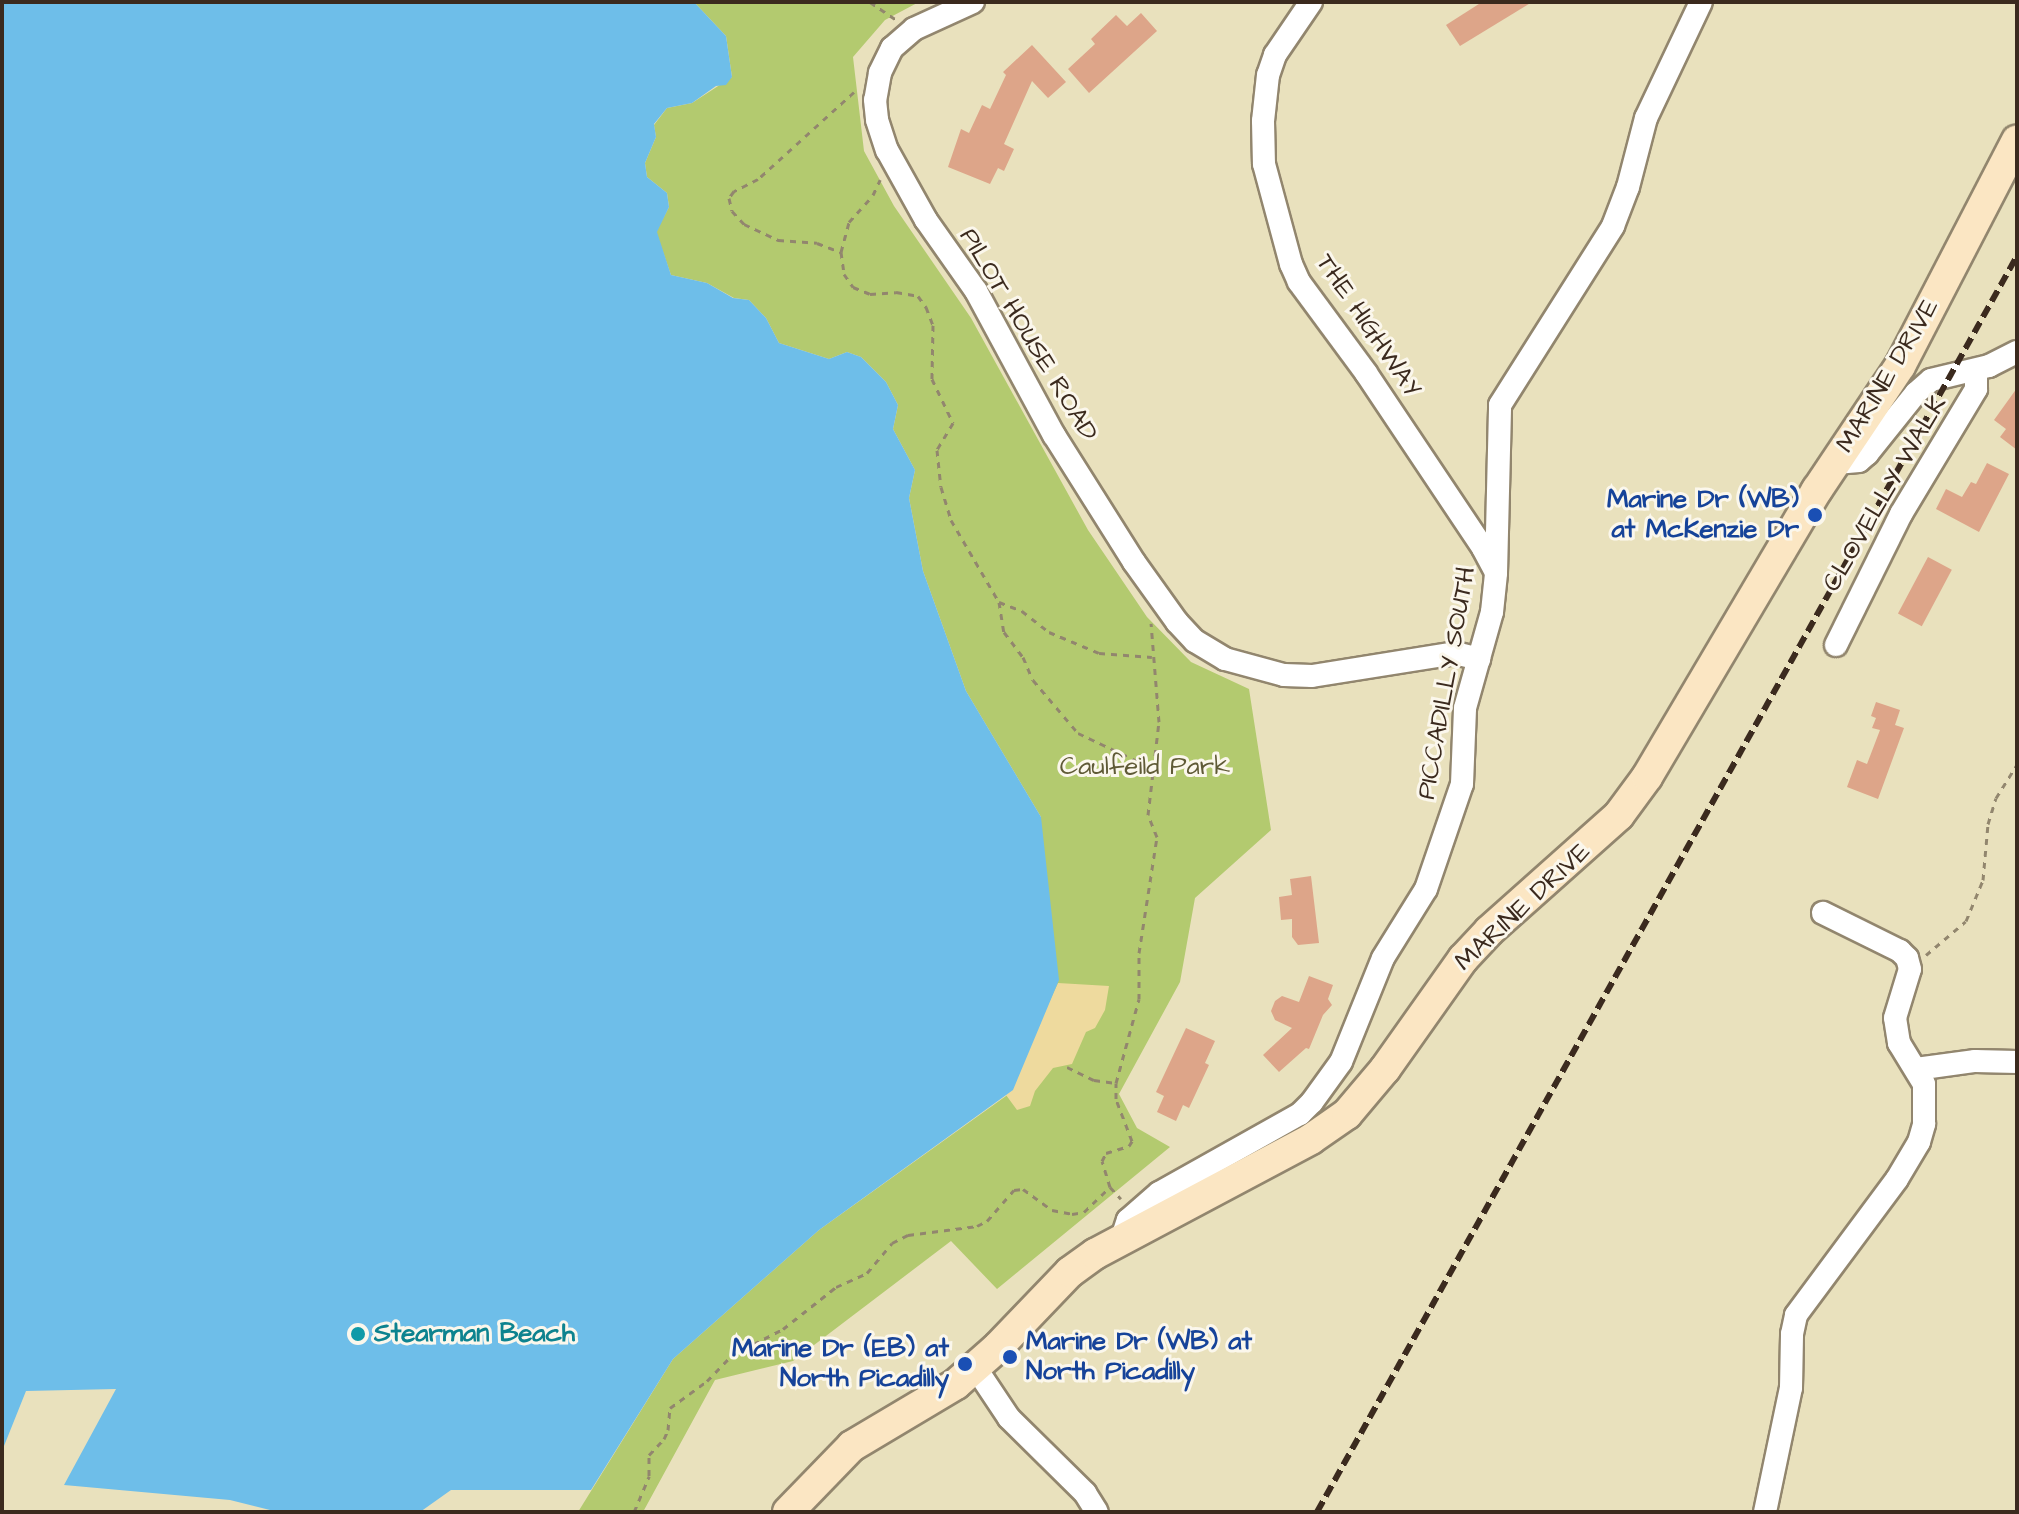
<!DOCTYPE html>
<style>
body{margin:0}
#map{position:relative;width:2019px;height:1514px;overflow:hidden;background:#e9e1bd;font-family:"Architects Daughter",sans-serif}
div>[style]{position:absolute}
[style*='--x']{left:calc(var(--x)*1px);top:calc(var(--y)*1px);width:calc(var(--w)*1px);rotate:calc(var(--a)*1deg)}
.green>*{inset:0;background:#b3ca6f}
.sand>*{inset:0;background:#eeda9e}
.water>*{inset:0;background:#6ebee9}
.building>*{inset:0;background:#dda589;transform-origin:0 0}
.path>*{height:3px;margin-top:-1.5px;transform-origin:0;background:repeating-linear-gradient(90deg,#92866e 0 6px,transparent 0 12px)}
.roads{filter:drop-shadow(2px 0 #92866e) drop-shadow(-2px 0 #92866e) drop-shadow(0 2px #92866e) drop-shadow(0 -2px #92866e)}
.street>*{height:22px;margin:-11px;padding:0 11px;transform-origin:11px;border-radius:11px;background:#fff}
.secondary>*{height:30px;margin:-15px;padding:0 15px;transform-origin:15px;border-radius:15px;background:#fbe6c3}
.rail>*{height:6px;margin-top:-3px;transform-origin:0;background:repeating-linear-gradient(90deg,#3b2a1e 0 12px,transparent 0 18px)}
.dots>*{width:22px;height:22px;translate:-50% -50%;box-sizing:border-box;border:4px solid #fbf7ec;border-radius:50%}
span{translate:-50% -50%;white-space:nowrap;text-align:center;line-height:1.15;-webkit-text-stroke:6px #fbf7ec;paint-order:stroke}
.street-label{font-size:26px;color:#3b2a1e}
.transit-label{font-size:26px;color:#164399;font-weight:700}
.right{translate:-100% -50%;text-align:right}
.left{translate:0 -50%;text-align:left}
.park-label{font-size:26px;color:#5f5a36}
.culture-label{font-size:26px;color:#0d838f;font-weight:700}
.frame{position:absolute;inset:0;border:4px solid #3b2a1e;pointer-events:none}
</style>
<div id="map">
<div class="green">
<i style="clip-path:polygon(694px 2px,919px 2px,885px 20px,853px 57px,864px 151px,894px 206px,971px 318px,1088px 530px,1147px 617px,1191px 662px,1249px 689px,1271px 830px,1195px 898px,1180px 982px,1119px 1094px,1137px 1128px,1170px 1147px,997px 1289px,951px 1241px,793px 1361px,715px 1380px,643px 1512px,578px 1512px,673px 1359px,819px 1230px,1013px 1091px,1041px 817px,966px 691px,923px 571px,909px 498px,915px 470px,893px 429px,898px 405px,886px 382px,861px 357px,847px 352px,829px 359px,779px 343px,766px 318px,749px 300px,734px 298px,707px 283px,671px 275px,656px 232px,669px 207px,667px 193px,647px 177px,645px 163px,656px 137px,654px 125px,667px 108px,692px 103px,732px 77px,726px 36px)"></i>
</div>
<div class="sand">
<i style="clip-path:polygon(1058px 983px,1109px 986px,1105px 1010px,1095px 1028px,1086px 1032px,1072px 1064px,1053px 1068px,1035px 1091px,1030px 1106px,1017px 1110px,1006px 1095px)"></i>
</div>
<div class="water">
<i style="clip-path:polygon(2px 2px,694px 2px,726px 36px,732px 77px,726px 85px,716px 86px,692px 103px,667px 108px,654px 124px,656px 137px,645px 163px,647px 177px,667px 193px,669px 207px,657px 232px,671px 275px,707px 283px,733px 298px,749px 300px,766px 318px,779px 343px,829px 359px,847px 352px,861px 357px,886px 382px,898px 405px,893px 429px,915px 470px,909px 498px,923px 571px,966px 691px,1041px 817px,1059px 980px,1013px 1090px,819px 1230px,673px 1359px,591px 1490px,451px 1490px,420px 1512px,278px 1512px,230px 1500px,64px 1485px,116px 1389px,26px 1391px,2px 1451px)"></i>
</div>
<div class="building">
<i style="clip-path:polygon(1482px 2px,1532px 2px,1460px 46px,1446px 25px)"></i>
<i style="clip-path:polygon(1141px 13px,1157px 31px,1089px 93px,1068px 69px,1095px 44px,1091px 39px,1116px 15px,1127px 26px)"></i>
<i style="clip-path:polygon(1032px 45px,1066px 82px,1048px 98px,1032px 81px,1004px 144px,1014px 149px,1004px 171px,998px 168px,990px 184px,948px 167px,961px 129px,969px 133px,982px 105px,990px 109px,1006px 75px,1003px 72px)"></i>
<i style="clip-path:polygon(2017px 388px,2017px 450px,2000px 437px,2006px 429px,1994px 420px)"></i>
<i style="clip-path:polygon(1987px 463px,2009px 474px,1979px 532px,1936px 509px,1946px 489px,1962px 497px,1971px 482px,1976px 484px)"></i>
<i style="left:1928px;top:557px;width:27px;height:64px;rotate:28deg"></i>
<i style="clip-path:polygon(1876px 702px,1900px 710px,1895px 725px,1904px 728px,1878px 799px,1847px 787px,1857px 760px,1867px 764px,1880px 730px,1872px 728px,1876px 718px,1871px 716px)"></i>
<i style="clip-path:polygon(1311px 876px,1319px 943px,1298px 945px,1292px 937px,1292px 919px,1281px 920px,1279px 897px,1292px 895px,1290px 879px)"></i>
<i style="clip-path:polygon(1309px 976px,1333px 985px,1328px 999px,1332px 1005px,1323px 1015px,1309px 1049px,1306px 1048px,1279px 1072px,1263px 1055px,1292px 1028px,1275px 1020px,1271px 1011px,1275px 1001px,1282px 996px,1299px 1002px)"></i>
<i style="clip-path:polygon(1186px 1028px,1215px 1041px,1205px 1063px,1209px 1065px,1189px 1108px,1183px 1105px,1176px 1121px,1157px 1112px,1164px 1096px,1156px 1092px)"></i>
</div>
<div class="path">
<i style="--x:829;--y:2;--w:1;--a:0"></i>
<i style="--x:870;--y:2;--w:32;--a:34"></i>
<i style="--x:854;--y:92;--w:130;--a:137.8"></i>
<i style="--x:758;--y:179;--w:27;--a:153"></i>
<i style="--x:734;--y:191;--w:9;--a:126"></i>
<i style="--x:729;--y:198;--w:13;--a:77"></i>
<i style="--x:732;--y:211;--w:18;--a:47"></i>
<i style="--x:744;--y:224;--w:38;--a:25"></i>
<i style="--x:778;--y:240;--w:39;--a:4"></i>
<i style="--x:817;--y:243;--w:26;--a:21"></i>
<i style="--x:841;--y:252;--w:22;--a:82"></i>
<i style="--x:844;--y:274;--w:16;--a:55"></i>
<i style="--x:853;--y:287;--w:18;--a:22"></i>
<i style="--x:870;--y:294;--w:26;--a:-4"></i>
<i style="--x:896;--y:292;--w:22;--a:10"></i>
<i style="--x:918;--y:296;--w:14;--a:54"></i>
<i style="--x:926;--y:307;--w:19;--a:69"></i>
<i style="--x:933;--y:325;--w:54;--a:91.1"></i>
<i style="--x:932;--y:379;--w:49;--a:64.5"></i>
<i style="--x:953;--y:423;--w:31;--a:121"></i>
<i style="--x:937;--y:450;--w:37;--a:84"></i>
<i style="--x:941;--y:487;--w:34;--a:73"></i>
<i style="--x:951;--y:520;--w:95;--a:59.7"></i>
<i style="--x:999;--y:602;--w:25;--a:21"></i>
<i style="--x:1022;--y:611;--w:34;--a:38"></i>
<i style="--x:1049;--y:632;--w:54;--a:22.8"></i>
<i style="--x:1099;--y:653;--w:53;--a:4.3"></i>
<i style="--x:841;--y:252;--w:31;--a:-75"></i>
<i style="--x:849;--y:222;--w:36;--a:-48"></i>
<i style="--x:873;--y:195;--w:17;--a:-65"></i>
<i style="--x:999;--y:602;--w:30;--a:81"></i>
<i style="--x:1004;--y:632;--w:31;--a:53"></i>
<i style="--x:1023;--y:657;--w:25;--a:67"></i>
<i style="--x:1033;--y:680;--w:70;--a:49.7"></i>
<i style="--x:1078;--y:733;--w:82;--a:25.3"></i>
<i style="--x:1926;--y:955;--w:52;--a:-40.4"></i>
<i style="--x:1966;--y:921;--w:44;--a:-67.5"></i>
<i style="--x:1983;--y:880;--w:56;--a:-84.9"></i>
<i style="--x:1988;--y:824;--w:27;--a:-73"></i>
<i style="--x:1996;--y:798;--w:39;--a:-58"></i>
<i style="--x:1067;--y:1067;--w:30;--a:26"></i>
<i style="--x:1094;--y:1080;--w:22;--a:8"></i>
<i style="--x:1110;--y:1187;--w:16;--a:47"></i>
<i style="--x:634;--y:1512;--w:39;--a:-67"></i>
<i style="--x:649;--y:1476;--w:21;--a:-90"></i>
<i style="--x:649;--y:1455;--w:22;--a:-47"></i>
<i style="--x:664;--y:1439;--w:10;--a:-66"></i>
<i style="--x:668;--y:1430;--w:22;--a:-85"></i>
<i style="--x:670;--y:1408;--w:46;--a:-36.1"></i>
<i style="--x:707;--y:1381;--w:36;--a:-46"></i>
<i style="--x:732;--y:1355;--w:57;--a:-27"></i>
<i style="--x:783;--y:1329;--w:68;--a:-38.4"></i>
<i style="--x:836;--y:1287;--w:34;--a:-24"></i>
<i style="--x:867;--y:1273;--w:39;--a:-50"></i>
<i style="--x:892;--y:1243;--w:18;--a:-27"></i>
<i style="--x:908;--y:1235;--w:70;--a:-7.4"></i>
<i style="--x:977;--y:1226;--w:11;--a:-27"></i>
<i style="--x:987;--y:1221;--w:41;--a:-48.9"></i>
<i style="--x:1014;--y:1190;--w:9;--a:-6"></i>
<i style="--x:1023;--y:1189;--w:36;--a:36"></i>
<i style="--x:1052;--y:1210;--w:20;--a:11"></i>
<i style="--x:1072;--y:1214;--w:12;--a:-9"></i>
<i style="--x:1084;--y:1212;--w:36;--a:-44"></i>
<i style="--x:1110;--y:1187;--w:27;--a:-107"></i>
<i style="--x:1102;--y:1161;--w:9;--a:-63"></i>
<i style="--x:1106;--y:1153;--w:24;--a:-17"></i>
<i style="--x:1129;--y:1146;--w:6;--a:-59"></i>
<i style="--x:1132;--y:1141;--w:45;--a:-110.9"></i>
<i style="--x:1116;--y:1099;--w:16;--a:-90"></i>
<i style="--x:1116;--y:1083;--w:87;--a:-74.7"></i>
<i style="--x:1139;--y:999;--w:46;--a:-90"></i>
<i style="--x:1139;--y:953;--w:117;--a:-81.2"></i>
<i style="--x:1157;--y:837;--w:24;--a:-112"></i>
<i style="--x:1148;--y:815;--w:94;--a:-83.3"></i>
<i style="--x:1159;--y:722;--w:99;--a:-94.6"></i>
</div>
<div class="roads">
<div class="street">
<i style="--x:973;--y:2;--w:65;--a:155.4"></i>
<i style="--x:914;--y:29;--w:29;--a:139"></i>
<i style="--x:892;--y:48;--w:28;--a:116"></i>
<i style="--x:880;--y:73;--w:27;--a:100"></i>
<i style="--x:875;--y:100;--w:20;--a:84"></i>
<i style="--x:877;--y:120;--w:32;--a:72"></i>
<i style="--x:887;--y:150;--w:80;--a:60.9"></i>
<i style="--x:926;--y:220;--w:87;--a:54.8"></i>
<i style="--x:976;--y:291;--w:164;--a:61.6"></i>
<i style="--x:1054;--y:435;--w:150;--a:57.8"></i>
<i style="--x:1134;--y:562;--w:74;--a:54.4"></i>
<i style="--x:1177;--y:622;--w:26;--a:47"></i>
<i style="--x:1195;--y:641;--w:35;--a:31"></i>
<i style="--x:1225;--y:659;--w:61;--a:15.2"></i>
<i style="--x:1284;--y:675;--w:28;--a:2"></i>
<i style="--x:1312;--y:676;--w:145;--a:-9.1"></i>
<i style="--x:1455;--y:653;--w:25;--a:14"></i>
<i style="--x:1311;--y:2;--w:64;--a:124.2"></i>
<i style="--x:1275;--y:55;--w:21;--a:109"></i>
<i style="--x:1268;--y:75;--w:46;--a:96.2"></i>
<i style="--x:1263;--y:121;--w:43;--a:88.7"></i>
<i style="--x:1264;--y:164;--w:104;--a:74.9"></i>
<i style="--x:1291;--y:264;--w:20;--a:66"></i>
<i style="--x:1299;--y:282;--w:113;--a:53.6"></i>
<i style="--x:1366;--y:373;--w:211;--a:56.2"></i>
<i style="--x:1483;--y:548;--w:27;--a:62"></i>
<i style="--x:1836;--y:463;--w:23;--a:-5"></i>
<i style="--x:1859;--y:461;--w:11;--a:-41"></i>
<i style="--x:1867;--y:454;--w:78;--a:-51.2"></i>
<i style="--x:1916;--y:393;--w:20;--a:-41"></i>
<i style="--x:1931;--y:380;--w:60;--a:-13.6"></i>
<i style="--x:1989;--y:366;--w:31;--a:-27"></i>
<i style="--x:1836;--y:645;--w:146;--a:-63.6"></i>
<i style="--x:1901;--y:514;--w:146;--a:-59"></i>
<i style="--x:1976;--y:389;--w:19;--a:-90"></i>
<i style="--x:1916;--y:1069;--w:60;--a:-7.7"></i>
<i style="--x:1975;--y:1061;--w:42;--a:1.4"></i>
<i style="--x:1122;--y:1238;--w:19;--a:-72"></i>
<i style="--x:1128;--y:1220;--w:41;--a:-41.1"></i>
<i style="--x:1159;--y:1193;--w:162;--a:-29.3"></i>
<i style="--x:1300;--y:1114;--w:17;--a:-45"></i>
<i style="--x:1312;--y:1102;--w:49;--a:-54.1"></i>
<i style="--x:1341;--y:1062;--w:112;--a:-68"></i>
<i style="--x:1383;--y:958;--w:81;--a:-58.1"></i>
<i style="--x:1426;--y:889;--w:111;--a:-71.1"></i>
<i style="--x:1462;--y:784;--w:76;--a:-87.7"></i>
<i style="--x:1465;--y:708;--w:100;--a:-74.3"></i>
<i style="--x:1492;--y:612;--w:39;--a:-84"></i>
<i style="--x:1496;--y:573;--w:168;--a:-88.6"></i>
<i style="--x:1500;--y:405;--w:212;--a:-57.7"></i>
<i style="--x:1613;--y:226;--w:42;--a:-69"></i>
<i style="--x:1628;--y:187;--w:71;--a:-75.4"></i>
<i style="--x:1646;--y:118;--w:128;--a:-64.6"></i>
<i style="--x:975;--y:1367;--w:61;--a:56.3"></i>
<i style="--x:1009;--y:1418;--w:107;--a:44.6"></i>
<i style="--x:1085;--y:1493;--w:22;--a:58"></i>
<i style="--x:1765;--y:1512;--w:127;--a:-78.2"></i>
<i style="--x:1791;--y:1388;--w:54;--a:-88.9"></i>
<i style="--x:1792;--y:1334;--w:19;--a:-78"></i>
<i style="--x:1796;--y:1315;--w:169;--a:-53.4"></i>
<i style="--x:1897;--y:1179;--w:43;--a:-59.3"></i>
<i style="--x:1919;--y:1142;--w:19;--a:-74"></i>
<i style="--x:1924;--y:1124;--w:40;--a:-90"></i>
<i style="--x:1924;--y:1084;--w:48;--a:-121.4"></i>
<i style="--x:1899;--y:1043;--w:25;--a:-99"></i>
<i style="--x:1895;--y:1018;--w:51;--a:-73"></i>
<i style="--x:1910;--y:969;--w:11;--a:-105"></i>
<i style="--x:1907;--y:958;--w:10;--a:-135"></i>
<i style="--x:1900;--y:951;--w:86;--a:-153.7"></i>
</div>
<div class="secondary">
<i style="--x:788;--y:1512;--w:92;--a:-45.9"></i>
<i style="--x:852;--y:1446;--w:121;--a:-30.8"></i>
<i style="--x:956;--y:1384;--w:56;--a:-41.4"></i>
<i style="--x:998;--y:1347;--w:104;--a:-46.2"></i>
<i style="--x:1070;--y:1272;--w:31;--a:-36"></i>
<i style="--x:1095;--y:1254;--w:245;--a:-28"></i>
<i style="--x:1311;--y:1139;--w:44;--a:-34.8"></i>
<i style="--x:1347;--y:1114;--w:59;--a:-49.8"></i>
<i style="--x:1385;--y:1069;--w:135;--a:-54.7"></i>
<i style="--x:1463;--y:959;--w:38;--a:-47"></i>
<i style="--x:1489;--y:931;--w:174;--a:-41.7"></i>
<i style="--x:1619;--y:815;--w:47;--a:-53.6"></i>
<i style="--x:1647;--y:777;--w:334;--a:-59.4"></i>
<i style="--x:1817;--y:490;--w:149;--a:-56.2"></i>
<i style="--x:1900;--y:366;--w:254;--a:-62.6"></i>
</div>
</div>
<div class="rail">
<i style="--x:1317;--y:1512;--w:1438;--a:-60.87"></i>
</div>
<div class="dots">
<i style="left:1815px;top:515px;background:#1a4fb4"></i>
<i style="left:358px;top:1334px;background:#0f9aa8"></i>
<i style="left:1010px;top:1357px;background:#1a4fb4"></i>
<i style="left:965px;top:1364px;background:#1a4fb4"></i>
</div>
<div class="street-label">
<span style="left:1368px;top:326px;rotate:56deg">THE HIGHWAY</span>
<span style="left:1028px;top:335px;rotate:59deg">PILOT HOUSE ROAD</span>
<span style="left:1888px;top:376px;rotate:-59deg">MARINE DRIVE</span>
<span style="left:1885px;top:494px;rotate:-60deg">CLOVELLY WALK</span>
<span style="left:1447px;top:683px;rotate:-80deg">PICCADILLY SOUTH</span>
<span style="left:1523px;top:907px;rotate:-43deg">MARINE DRIVE</span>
</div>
<div class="transit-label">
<span class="right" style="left:1799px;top:515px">Marine Dr (WB)<br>at McKenzie Dr</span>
<span class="left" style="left:1026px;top:1357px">Marine Dr (WB) at<br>North Picadilly</span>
<span class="right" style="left:949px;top:1364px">Marine Dr (EB) at<br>North Picadilly</span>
</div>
<div class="park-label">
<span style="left:1145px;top:767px">Caulfeild Park</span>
</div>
<div class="culture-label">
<span class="left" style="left:374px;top:1334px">Stearman Beach</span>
</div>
<div class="frame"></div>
</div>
